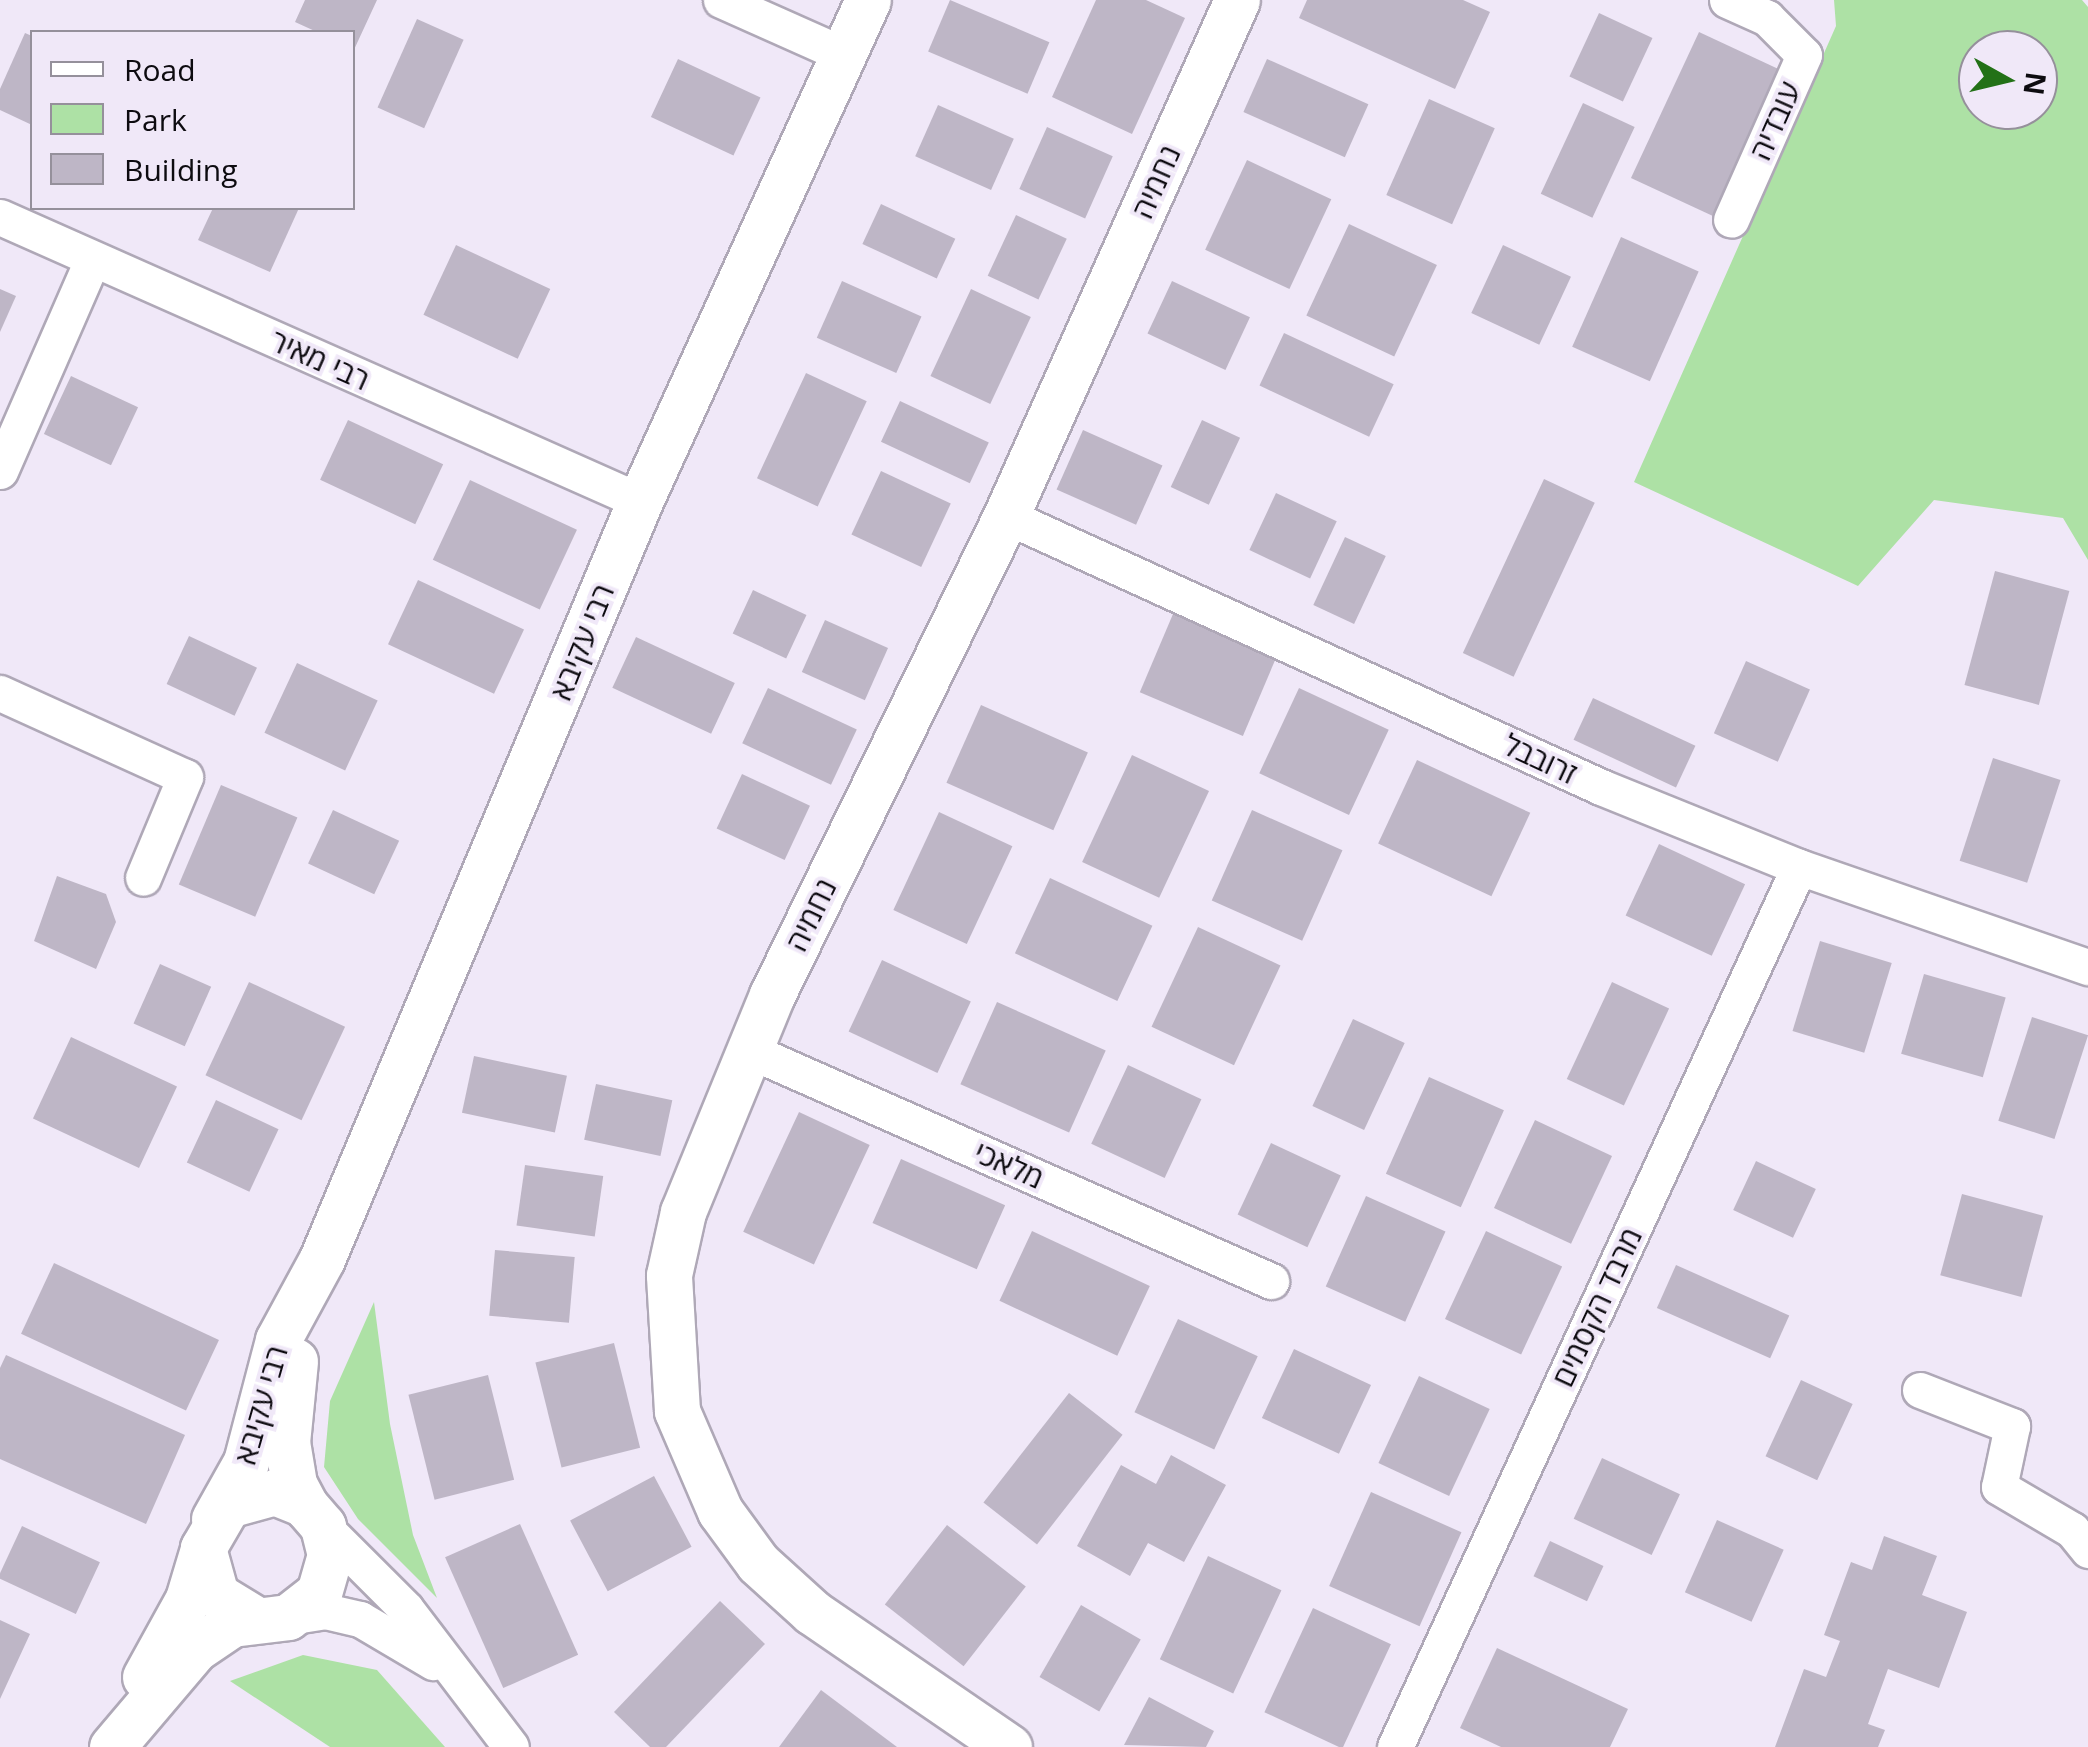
<!DOCTYPE html>
<meta charset="utf-8">
<style>
body{margin:0}
#map{position:relative;width:2088px;height:1747px;overflow:hidden;background:#f0e8f8;font-family:"Open Sans","Noto Sans Hebrew",sans-serif}
div>[style]{position:absolute}
[style*='--x']{left:calc(var(--x)*1px);top:calc(var(--y)*1px);width:calc(var(--w)*1px);rotate:calc(var(--a)*1deg)}
.green>*{inset:0;background:#ade1a5}
.building>*{inset:0;background:#beb6c6;transform-origin:0 0}
.roads{filter:drop-shadow(2px 0 #afa8b7) drop-shadow(-2px 0 #afa8b7) drop-shadow(0 2px #afa8b7) drop-shadow(0 -2px #afa8b7)}
.minor>*{height:35px;margin:-17.5px;padding:0 17.5px;transform-origin:17.5px;border-radius:17.5px;background:#fff}
.tertiary>*{height:45px;margin:-22.5px;padding:0 22.5px;transform-origin:22.5px;border-radius:22.5px;background:#fff}
span{translate:-50% -50%;white-space:nowrap;text-align:center;line-height:1.15;-webkit-text-stroke:8px #f0e8f8;paint-order:stroke}
.street-label{font-size:30px;color:#0d0b10}
.legend{position:absolute;left:30px;top:30px;width:325px;height:180px;box-sizing:border-box;background:#f0e8f8;border:2px solid #95909b;margin:0;padding:12px 18px;list-style:none;font-size:30px;color:#0d0b10}
.legend li{display:flex;align-items:center;gap:20px;height:50px}
.legend b{width:50px;border:2px solid #95909b}
.north{position:absolute;left:1958px;top:30px;width:100px;height:100px;box-sizing:border-box;background:#f0e8f8;border:2px solid #95909b;border-radius:50%;rotate:98deg;font-size:28px;font-weight:700;line-height:40px;text-align:center;color:#0d0b10}
.north::after{content:'';display:block;margin:auto;width:35px;height:45px;background:#237117;clip-path:polygon(50% 0,100% 100%,50% 72%,0 100%)}
</style>
<div id="map">
<div class="green">
<i style="clip-path:polygon(evenodd,1834px 0,2082px 0,2088px 7px,2088px 560px,2063px 518px,1934px 500px,1858px 586px,1634px 482px,1836px 26px,1834px 0,1978px 50px,2038px 50px,2038px 110px,1978px 110px,1978px 50px)"></i>
<i style="clip-path:polygon(374px 1302px,390px 1424px,413px 1535px,437px 1598px,358px 1519px,324px 1467px,330px 1401px)"></i>
<i style="clip-path:polygon(303px 1655px,377px 1670px,445px 1747px,330px 1747px,230px 1681px)"></i>
</div>
<div class="building">
<i style="clip-path:polygon(305px 0,377px 0,352px 54px,352px 32px,317px 32px,295px 22px)"></i>
<i style="left:950px;top:0;width:108px;height:56px;rotate:23deg"></i>
<i style="clip-path:polygon(1096px 0,1146px 0,1185px 18px,1132px 134px,1052px 97px)"></i>
<i style="clip-path:polygon(1307px 0,1463px 0,1490px 12px,1455px 89px,1299px 18px)"></i>
<i style="left:1599px;top:13px;width:59px;height:70px;rotate:25deg"></i>
<i style="left:417px;top:19px;width:51px;height:97px;rotate:24deg"></i>
<i style="left:1699px;top:32px;width:91px;height:161px;rotate:25deg"></i>
<i style="clip-path:polygon(25px 33px,32px 36px,32px 125px,0 110px,0 89px)"></i>
<i style="left:678px;top:59px;width:91px;height:64px;rotate:25deg"></i>
<i style="left:1267px;top:59px;width:111px;height:58px;rotate:24deg"></i>
<i style="left:1429px;top:99px;width:72px;height:105px;rotate:24deg"></i>
<i style="left:1583px;top:103px;width:57px;height:100px;rotate:25deg"></i>
<i style="left:938px;top:105px;width:83px;height:56px;rotate:24deg"></i>
<i style="left:1047px;top:127px;width:72px;height:68px;rotate:24deg"></i>
<i style="left:1247px;top:160px;width:93px;height:99px;rotate:25deg"></i>
<i style="left:881px;top:204px;width:82px;height:44px;rotate:25deg"></i>
<i style="clip-path:polygon(213px 208px,299px 208px,270px 272px,198px 240px)"></i>
<i style="left:1016px;top:215px;width:56px;height:67px;rotate:25deg"></i>
<i style="left:1349px;top:224px;width:97px;height:101px;rotate:25deg"></i>
<i style="left:1621px;top:237px;width:85px;height:120px;rotate:24deg"></i>
<i style="left:456px;top:245px;width:104px;height:77px;rotate:25deg"></i>
<i style="left:1503px;top:245px;width:75px;height:75px;rotate:25deg"></i>
<i style="left:842px;top:281px;width:87px;height:62px;rotate:24deg"></i>
<i style="left:1172px;top:281px;width:86px;height:58px;rotate:25deg"></i>
<i style="clip-path:polygon(0 289px,16px 296px,0 332px)"></i>
<i style="left:971px;top:289px;width:66px;height:96px;rotate:25deg"></i>
<i style="left:1284px;top:333px;width:121px;height:58px;rotate:25deg"></i>
<i style="left:806px;top:373px;width:67px;height:116px;rotate:25deg"></i>
<i style="left:71px;top:376px;width:74px;height:64px;rotate:25deg"></i>
<i style="left:900px;top:401px;width:98px;height:45px;rotate:25deg"></i>
<i style="left:348px;top:420px;width:105px;height:66px;rotate:25deg"></i>
<i style="left:1202px;top:420px;width:42px;height:74px;rotate:25deg"></i>
<i style="left:1083px;top:430px;width:87px;height:65px;rotate:24deg"></i>
<i style="left:881px;top:471px;width:77px;height:70px;rotate:25deg"></i>
<i style="left:1544px;top:479px;width:56px;height:192px;rotate:25deg"></i>
<i style="left:470px;top:480px;width:118px;height:88px;rotate:25deg"></i>
<i style="left:1276px;top:493px;width:67px;height:63px;rotate:25deg"></i>
<i style="left:1345px;top:537px;width:45px;height:75px;rotate:25deg"></i>
<i style="left:1995px;top:571px;width:77px;height:118px;rotate:15deg"></i>
<i style="left:418px;top:580px;width:117px;height:71px;rotate:25deg"></i>
<i style="left:753px;top:590px;width:59px;height:48px;rotate:25deg"></i>
<i style="left:1173px;top:614px;width:112px;height:85px;rotate:23deg"></i>
<i style="left:825px;top:620px;width:69px;height:57px;rotate:24deg"></i>
<i style="left:189px;top:636px;width:75px;height:53px;rotate:25deg"></i>
<i style="left:636px;top:637px;width:109px;height:56px;rotate:25deg"></i>
<i style="left:1746px;top:661px;width:70px;height:79px;rotate:24deg"></i>
<i style="left:297px;top:663px;width:89px;height:77px;rotate:25deg"></i>
<i style="left:768px;top:688px;width:98px;height:61px;rotate:25deg"></i>
<i style="left:1299px;top:688px;width:99px;height:94px;rotate:25deg"></i>
<i style="left:1593px;top:698px;width:113px;height:46px;rotate:25deg"></i>
<i style="left:981px;top:705px;width:117px;height:85px;rotate:24deg"></i>
<i style="left:1132px;top:755px;width:85px;height:118px;rotate:25deg"></i>
<i style="left:1993px;top:758px;width:71px;height:108px;rotate:18deg"></i>
<i style="left:1417px;top:760px;width:125px;height:92px;rotate:25deg"></i>
<i style="left:742px;top:774px;width:75px;height:60px;rotate:25deg"></i>
<i style="left:221px;top:785px;width:83px;height:108px;rotate:23deg"></i>
<i style="left:333px;top:810px;width:73px;height:59px;rotate:25deg"></i>
<i style="left:1252px;top:810px;width:99px;height:99px;rotate:24deg"></i>
<i style="left:939px;top:812px;width:81px;height:108px;rotate:25deg"></i>
<i style="left:1659px;top:844px;width:95px;height:79px;rotate:25deg"></i>
<i style="clip-path:polygon(57px 876px,106px 894px,116px 922px,96px 969px,34px 941px)"></i>
<i style="left:1050px;top:878px;width:113px;height:83px;rotate:25deg"></i>
<i style="left:1198px;top:927px;width:91px;height:110px;rotate:25deg"></i>
<i style="left:1820px;top:941px;width:75px;height:94px;rotate:17deg"></i>
<i style="left:882px;top:960px;width:98px;height:79px;rotate:25deg"></i>
<i style="left:160px;top:964px;width:56px;height:65px;rotate:24deg"></i>
<i style="left:1924px;top:974px;width:85px;height:83px;rotate:16deg"></i>
<i style="left:249px;top:982px;width:106px;height:103px;rotate:25deg"></i>
<i style="left:1612px;top:982px;width:63px;height:107px;rotate:25deg"></i>
<i style="left:997px;top:1002px;width:119px;height:90px;rotate:24deg"></i>
<i style="left:2032px;top:1017px;width:59px;height:109px;rotate:18deg"></i>
<i style="left:1353px;top:1019px;width:57px;height:96px;rotate:25deg"></i>
<i style="left:71px;top:1037px;width:117px;height:90px;rotate:25deg"></i>
<i style="left:474px;top:1056px;width:95px;height:58px;rotate:12deg"></i>
<i style="left:1128px;top:1065px;width:81px;height:87px;rotate:25deg"></i>
<i style="left:1429px;top:1077px;width:82px;height:106px;rotate:24deg"></i>
<i style="left:596px;top:1084px;width:78px;height:57px;rotate:12deg"></i>
<i style="left:216px;top:1100px;width:69px;height:69px;rotate:25deg"></i>
<i style="left:799px;top:1112px;width:78px;height:132px;rotate:25deg"></i>
<i style="left:1535px;top:1120px;width:85px;height:97px;rotate:25deg"></i>
<i style="left:1271px;top:1143px;width:77px;height:79px;rotate:25deg"></i>
<i style="left:901px;top:1159px;width:114px;height:70px;rotate:24deg"></i>
<i style="left:1756px;top:1161px;width:66px;height:54px;rotate:25deg"></i>
<i style="left:525px;top:1165px;width:79px;height:61px;rotate:8deg"></i>
<i style="left:1962px;top:1194px;width:84px;height:84px;rotate:15deg"></i>
<i style="left:1366px;top:1196px;width:87px;height:99px;rotate:24deg"></i>
<i style="left:1032px;top:1231px;width:130px;height:77px;rotate:25deg"></i>
<i style="left:1486px;top:1231px;width:84px;height:97px;rotate:25deg"></i>
<i style="left:495px;top:1250px;width:80px;height:66px;rotate:5deg"></i>
<i style="left:54px;top:1263px;width:182px;height:78px;rotate:25deg"></i>
<i style="left:1676px;top:1265px;width:124px;height:47px;rotate:24deg"></i>
<i style="left:1178px;top:1319px;width:88px;height:103px;rotate:25deg"></i>
<i style="left:614px;top:1343px;width:108px;height:81px;rotate:76deg"></i>
<i style="left:1294px;top:1349px;width:85px;height:76px;rotate:25deg"></i>
<i style="clip-path:polygon(6px 1355px,185px 1435px,146px 1524px,0 1459px,0 1368px)"></i>
<i style="left:488px;top:1375px;width:108px;height:82px;rotate:76deg"></i>
<i style="left:1419px;top:1376px;width:78px;height:96px;rotate:25deg"></i>
<i style="left:1801px;top:1380px;width:57px;height:84px;rotate:25deg"></i>
<i style="left:1069px;top:1393px;width:68px;height:139px;rotate:38deg"></i>
<i style="clip-path:polygon(1171px 1455px,1226px 1485px,1184px 1562px,1148px 1543px,1130px 1576px,1077px 1546px,1121px 1465px,1156px 1484px)"></i>
<i style="left:1602px;top:1458px;width:86px;height:67px;rotate:25deg"></i>
<i style="left:654px;top:1476px;width:80px;height:95px;rotate:62deg"></i>
<i style="left:1371px;top:1492px;width:99px;height:103px;rotate:24deg"></i>
<i style="left:1717px;top:1520px;width:73px;height:79px;rotate:24deg"></i>
<i style="left:520px;top:1524px;width:143px;height:82px;rotate:66deg"></i>
<i style="left:947px;top:1525px;width:100px;height:101px;rotate:38deg"></i>
<i style="left:22px;top:1526px;width:86px;height:57px;rotate:25deg"></i>
<i style="clip-path:polygon(1884px 1536px,1937px 1556px,1922px 1595px,1967px 1612px,1939px 1688px,1888px 1669px,1868px 1724px,1885px 1730px,1878px 1747px,1775px 1747px,1804px 1669px,1826px 1677px,1840px 1641px,1824px 1635px,1851px 1562px,1872px 1570px)"></i>
<i style="left:1550px;top:1541px;width:59px;height:39px;rotate:25deg"></i>
<i style="left:1208px;top:1556px;width:81px;height:114px;rotate:25deg"></i>
<i style="clip-path:polygon(720px 1601px,765px 1644px,666px 1747px,650px 1747px,614px 1712px)"></i>
<i style="left:1081px;top:1605px;width:69px;height:83px;rotate:30deg"></i>
<i style="left:1313px;top:1608px;width:86px;height:115px;rotate:25deg"></i>
<i style="clip-path:polygon(0 1620px,30px 1634px,0 1699px)"></i>
<i style="clip-path:polygon(1497px 1648px,1628px 1709px,1610px 1747px,1501px 1747px,1460px 1728px)"></i>
<i style="clip-path:polygon(821px 1690px,897px 1747px,779px 1747px)"></i>
<i style="clip-path:polygon(1149px 1697px,1214px 1731px,1206px 1747px,1124px 1745px)"></i>
</div>
<div class="roads">
<div class="minor">
<i style="--x:721;--y:0;--w:130;--a:24"></i>
<i style="--x:1727;--y:0;--w:44;--a:24.2"></i>
<i style="--x:1767;--y:18;--w:52;--a:45"></i>
<i style="--x:1804;--y:55;--w:180;--a:113.9"></i>
<i style="--x:0;--y:217;--w:700;--a:23.93"></i>
<i style="--x:0;--y:471;--w:230;--a:-66.4"></i>
<i style="--x:1006;--y:516;--w:654;--a:24.49"></i>
<i style="--x:1601;--y:787;--w:214;--a:22"></i>
<i style="--x:1799;--y:867;--w:306;--a:19.1"></i>
<i style="--x:0;--y:693;--w:203;--a:24.4"></i>
<i style="--x:185;--y:777;--w:109;--a:112.6"></i>
<i style="--x:748;--y:1050;--w:572;--a:23.83"></i>
<i style="--x:1920;--y:1390;--w:99;--a:21.4"></i>
<i style="--x:2012;--y:1426;--w:62;--a:102"></i>
<i style="--x:1999;--y:1487;--w:85;--a:30.5"></i>
<i style="--x:2072;--y:1530;--w:26;--a:51"></i>
<i style="--x:323;--y:1526;--w:117;--a:45"></i>
<i style="--x:406;--y:1609;--w:173;--a:52.7"></i>
<i style="--x:288;--y:1617;--w:37;--a:-9"></i>
<i style="--x:325;--y:1611;--w:36;--a:13"></i>
<i style="--x:360;--y:1619;--w:85;--a:30.5"></i>
<i style="--x:1395;--y:1747;--w:968;--a:-65.34"></i>
</div>
<div class="tertiary">
<i style="--x:295;--y:1361;--w:81;--a:95.6"></i>
<i style="--x:287;--y:1442;--w:43;--a:80.5"></i>
<i style="--x:294;--y:1484;--w:26;--a:62"></i>
<i style="--x:214;--y:1519;--w:65;--a:-60.7"></i>
<i style="--x:246;--y:1462;--w:126;--a:-75.3"></i>
<i style="--x:278;--y:1340;--w:92;--a:-61.5"></i>
<i style="--x:322;--y:1259;--w:822;--a:-67.24"></i>
<i style="--x:640;--y:501;--w:550;--a:-65.53"></i>
<i style="--x:145;--y:1677;--w:89;--a:-61.1"></i>
<i style="--x:188;--y:1599;--w:52;--a:-73.3"></i>
<i style="--x:112;--y:1747;--w:128;--a:-49.7"></i>
<i style="--x:195;--y:1649;--w:45;--a:-34"></i>
<i style="--x:232;--y:1624;--w:56;--a:-7.1"></i>
<i style="--x:288;--y:1617;--w:39;--a:-38"></i>
<i style="--x:319;--y:1593;--w:40;--a:-74"></i>
<i style="--x:330;--y:1555;--w:30;--a:-104"></i>
<i style="--x:323;--y:1526;--w:29;--a:-131"></i>
<i style="--x:304;--y:1504;--w:31;--a:-158"></i>
<i style="--x:275;--y:1492;--w:49;--a:164.5"></i>
<i style="--x:228;--y:1505;--w:50;--a:120.2"></i>
<i style="--x:203;--y:1548;--w:49;--a:74.5"></i>
<i style="--x:216;--y:1595;--w:48;--a:31.4"></i>
<i style="--x:1009;--y:1747;--w:239;--a:-145.6"></i>
<i style="--x:812;--y:1612;--w:73;--a:-137.8"></i>
<i style="--x:758;--y:1563;--w:64;--a:-126.2"></i>
<i style="--x:720;--y:1511;--w:109;--a:-113.3"></i>
<i style="--x:677;--y:1411;--w:136;--a:-93.4"></i>
<i style="--x:669;--y:1275;--w:65;--a:-77.5"></i>
<i style="--x:683;--y:1212;--w:235;--a:-67.7"></i>
<i style="--x:772;--y:995;--w:533;--a:-63.96"></i>
<i style="--x:1006;--y:516;--w:565;--a:-65.88"></i>
</div>
</div>
<div class="street-label">
<span style="left:1775px;top:121px;rotate:-66deg">עובדיה</span>
<span style="left:1156px;top:182px;rotate:-66deg">נחמיה</span>
<span style="left:320px;top:360px;rotate:24deg">רבי מאיר</span>
<span style="left:582px;top:642px;rotate:-68deg">רבי עקיבא</span>
<span style="left:1540px;top:759px;rotate:25deg">זרובבל</span>
<span style="left:811px;top:915px;rotate:-64deg">נחמיה</span>
<span style="left:1009px;top:1165px;rotate:24deg">מלאכי</span>
<span style="left:1597px;top:1307px;rotate:-65deg">מרבד הקסמים</span>
<span style="left:261px;top:1405px;rotate:-74deg">רבי עקיבא</span>
</div>
<ul class="legend">
<li><b style="height:12px;background:#fff"></b>Road</li>
<li><b style="height:28px;background:#ade1a5"></b>Park</li>
<li><b style="height:28px;background:#beb6c6"></b>Building</li>
</ul>
<div class="north">N</div>
</div>
